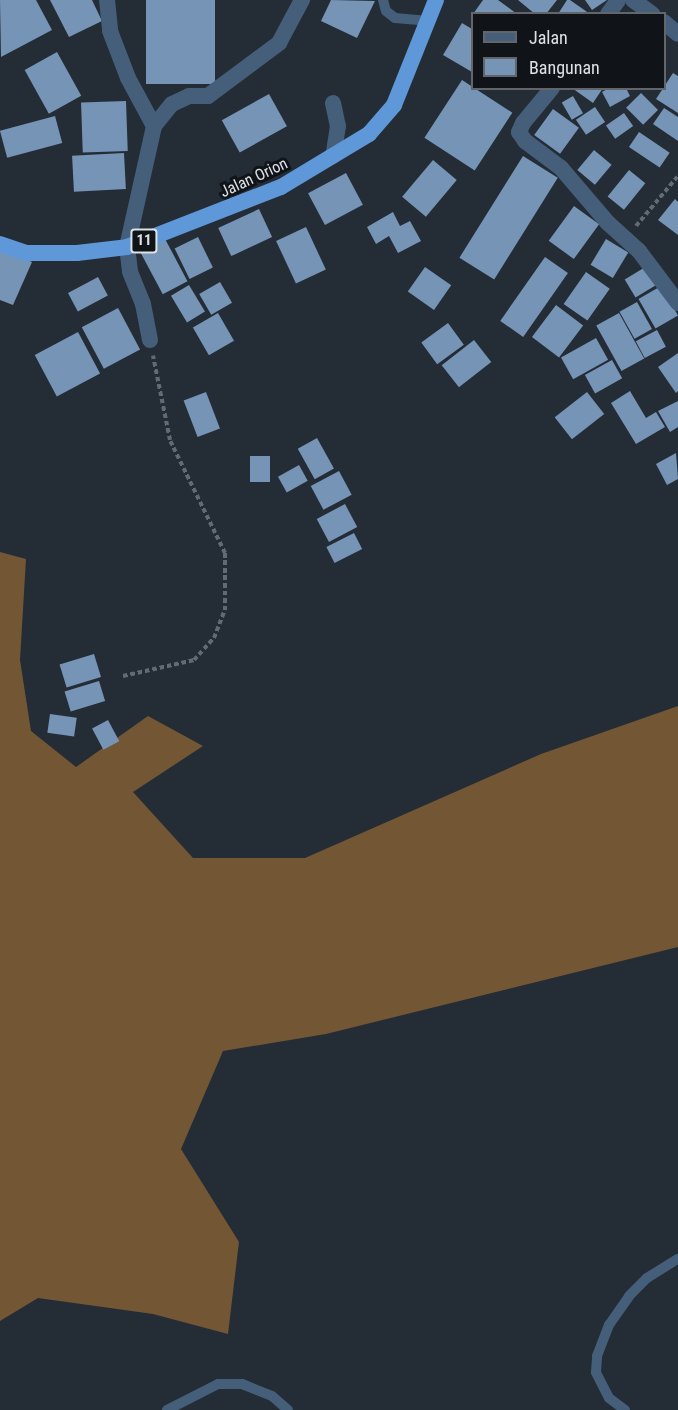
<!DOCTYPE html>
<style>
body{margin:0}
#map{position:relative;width:678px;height:1410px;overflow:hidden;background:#242c36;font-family:"Roboto Condensed",sans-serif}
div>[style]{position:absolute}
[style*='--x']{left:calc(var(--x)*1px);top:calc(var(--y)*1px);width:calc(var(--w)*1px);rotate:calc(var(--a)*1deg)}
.forest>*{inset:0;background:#735634}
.building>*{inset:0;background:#7694b6;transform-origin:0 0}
.path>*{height:4px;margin-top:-2px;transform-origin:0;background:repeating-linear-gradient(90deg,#626a72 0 4.5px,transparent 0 7.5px)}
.service>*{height:10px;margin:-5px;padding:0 5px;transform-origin:5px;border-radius:5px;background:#455e7a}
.minor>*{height:16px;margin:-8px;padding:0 8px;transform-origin:8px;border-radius:8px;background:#455e7a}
.trunk>*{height:16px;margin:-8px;padding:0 8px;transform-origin:8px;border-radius:8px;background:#5f98d8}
span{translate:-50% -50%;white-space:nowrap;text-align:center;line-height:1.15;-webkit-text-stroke:6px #101418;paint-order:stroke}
.shield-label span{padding:2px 4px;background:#101418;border:2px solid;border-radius:4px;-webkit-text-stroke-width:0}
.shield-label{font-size:15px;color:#dce2e8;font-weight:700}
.street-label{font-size:16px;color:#dce2e8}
.legend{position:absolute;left:471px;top:12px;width:195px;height:78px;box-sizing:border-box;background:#101418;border:2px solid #62666b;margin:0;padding:8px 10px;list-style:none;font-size:18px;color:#dce2e8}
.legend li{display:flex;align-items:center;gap:12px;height:30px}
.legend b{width:30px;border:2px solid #62666b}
</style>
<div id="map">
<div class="forest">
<i style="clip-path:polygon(0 552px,26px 559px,20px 660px,31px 731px,76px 767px,148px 716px,203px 746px,133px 792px,193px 858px,305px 858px,541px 754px,678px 706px,678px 947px,326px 1034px,223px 1051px,181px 1149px,239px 1242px,228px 1334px,153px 1314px,38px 1298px,0 1321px)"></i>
</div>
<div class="building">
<i style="clip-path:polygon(0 0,36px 0,52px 30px,1px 57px)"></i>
<i style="clip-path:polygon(50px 0,92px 0,102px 21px,69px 37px)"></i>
<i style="left:146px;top:0;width:69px;height:84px"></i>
<i style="clip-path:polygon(331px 0,375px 1px,357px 38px,321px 21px)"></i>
<i style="clip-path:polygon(483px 0,498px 0,517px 14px,473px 14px)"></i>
<i style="clip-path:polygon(518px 0,557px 0,546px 14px,535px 14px)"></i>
<i style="clip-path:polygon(567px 0,570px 0,590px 14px,558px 14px)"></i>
<i style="clip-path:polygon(585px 0,607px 0,592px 10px)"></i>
<i style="clip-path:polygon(462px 23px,472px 29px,472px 72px,443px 55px)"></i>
<i style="left:57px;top:52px;width:50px;height:37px;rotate:61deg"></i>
<i style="clip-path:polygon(673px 73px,678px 76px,678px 113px,656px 99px)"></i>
<i style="left:462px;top:80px;width:60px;height:69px;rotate:33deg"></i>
<i style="clip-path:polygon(572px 88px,603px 88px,593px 103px)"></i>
<i style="clip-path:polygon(609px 88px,626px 88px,630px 96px,610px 107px,602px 92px)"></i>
<i style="left:641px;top:93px;width:24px;height:21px;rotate:45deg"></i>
<i style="left:269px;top:94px;width:37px;height:54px;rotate:61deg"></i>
<i style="left:573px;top:96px;width:20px;height:13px;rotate:60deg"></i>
<i style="left:126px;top:101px;width:50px;height:45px;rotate:88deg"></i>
<i style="left:595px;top:107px;width:18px;height:23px;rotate:56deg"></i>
<i style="clip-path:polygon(664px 108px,678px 117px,678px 141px,653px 124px)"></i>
<i style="left:553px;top:109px;width:32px;height:32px;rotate:36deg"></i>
<i style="left:624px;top:113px;width:16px;height:22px;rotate:55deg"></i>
<i style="left:55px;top:116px;width:28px;height:57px;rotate:75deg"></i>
<i style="left:639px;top:132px;width:37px;height:18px;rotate:34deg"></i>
<i style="left:594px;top:150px;width:23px;height:26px;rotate:40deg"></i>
<i style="left:124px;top:153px;width:36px;height:52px;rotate:87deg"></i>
<i style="left:523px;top:156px;width:41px;height:120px;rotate:32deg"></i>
<i style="left:433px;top:160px;width:31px;height:48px;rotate:40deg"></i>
<i style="left:629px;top:170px;width:21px;height:34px;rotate:39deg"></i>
<i style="left:346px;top:173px;width:36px;height:43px;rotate:62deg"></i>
<i style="clip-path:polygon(675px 199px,678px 202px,678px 235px,658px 220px)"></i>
<i style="left:574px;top:206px;width:31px;height:43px;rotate:36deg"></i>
<i style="left:259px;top:209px;width:31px;height:45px;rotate:65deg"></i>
<i style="clip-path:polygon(393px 212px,400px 226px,410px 221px,421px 241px,398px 253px,389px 236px,376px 244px,367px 227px)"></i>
<i style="left:306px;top:227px;width:47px;height:33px;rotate:65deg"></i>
<i style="left:164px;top:237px;width:50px;height:28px;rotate:62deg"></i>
<i style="left:198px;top:237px;width:34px;height:26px;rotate:64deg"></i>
<i style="left:606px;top:239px;width:26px;height:30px;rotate:31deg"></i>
<i style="clip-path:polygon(0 248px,32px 262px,13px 305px,0 300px)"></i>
<i style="left:545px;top:257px;width:28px;height:78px;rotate:35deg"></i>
<i style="left:647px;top:266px;width:21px;height:26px;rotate:59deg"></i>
<i style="left:425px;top:267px;width:32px;height:30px;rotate:35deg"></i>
<i style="left:586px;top:272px;width:29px;height:39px;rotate:35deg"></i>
<i style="left:98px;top:277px;width:21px;height:34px;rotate:62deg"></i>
<i style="left:220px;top:282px;width:24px;height:24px;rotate:60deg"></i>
<i style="left:189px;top:285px;width:31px;height:21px;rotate:59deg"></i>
<i style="left:661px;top:286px;width:34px;height:26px;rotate:60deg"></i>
<i style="left:637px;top:302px;width:31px;height:20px;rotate:61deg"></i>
<i style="left:556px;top:305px;width:34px;height:40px;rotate:37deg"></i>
<i style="left:118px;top:308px;width:47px;height:41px;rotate:62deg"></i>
<i style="left:218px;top:313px;width:32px;height:29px;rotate:60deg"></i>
<i style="left:619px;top:313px;width:52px;height:26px;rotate:61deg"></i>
<i style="left:448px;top:323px;width:27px;height:33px;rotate:54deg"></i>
<i style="left:657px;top:330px;width:19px;height:24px;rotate:62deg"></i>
<i style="left:78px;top:332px;width:47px;height:49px;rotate:62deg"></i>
<i style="left:596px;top:338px;width:25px;height:40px;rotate:61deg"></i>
<i style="left:474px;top:340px;width:28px;height:41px;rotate:52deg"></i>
<i style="clip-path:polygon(678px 353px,678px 391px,676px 393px,658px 367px)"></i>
<i style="left:612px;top:360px;width:21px;height:31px;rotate:61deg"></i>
<i style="clip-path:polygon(630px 391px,646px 418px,656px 412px,665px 427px,636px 444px,611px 403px)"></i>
<i style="left:206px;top:392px;width:39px;height:24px;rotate:69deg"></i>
<i style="left:587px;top:392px;width:28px;height:41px;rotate:52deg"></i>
<i style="clip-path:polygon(678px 401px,678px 427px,670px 432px,658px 411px)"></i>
<i style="left:317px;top:438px;width:35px;height:22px;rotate:61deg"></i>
<i style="clip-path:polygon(676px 453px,678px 479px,667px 485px,656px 464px)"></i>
<i style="left:250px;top:456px;width:20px;height:26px"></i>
<i style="left:299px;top:465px;width:18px;height:24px;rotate:61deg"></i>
<i style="left:339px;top:471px;width:27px;height:32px;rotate:62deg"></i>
<i style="left:345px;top:504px;width:26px;height:32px;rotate:62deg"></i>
<i style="left:354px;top:533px;width:18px;height:31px;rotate:63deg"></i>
<i style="left:94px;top:654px;width:24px;height:36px;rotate:73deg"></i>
<i style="left:99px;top:681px;width:21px;height:36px;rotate:73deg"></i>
<i style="left:50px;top:714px;width:27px;height:19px;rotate:8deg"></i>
<i style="left:108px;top:720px;width:24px;height:18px;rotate:62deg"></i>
</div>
<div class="path">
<i style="--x:636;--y:226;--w:65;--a:-50"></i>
<i style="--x:123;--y:676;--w:73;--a:-12.7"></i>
<i style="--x:194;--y:660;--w:30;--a:-48"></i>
<i style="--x:214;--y:638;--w:30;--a:-69"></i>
<i style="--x:225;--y:610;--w:57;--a:-90"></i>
<i style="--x:225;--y:553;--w:126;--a:-116"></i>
<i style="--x:170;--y:440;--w:86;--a:-101.4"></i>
</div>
<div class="service">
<i style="--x:383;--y:0;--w:11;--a:75"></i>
<i style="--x:386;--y:11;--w:11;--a:38"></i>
<i style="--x:395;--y:18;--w:33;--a:5"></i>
<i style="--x:167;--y:1410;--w:57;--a:-27"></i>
<i style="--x:218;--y:1384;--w:24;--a:0"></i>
<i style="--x:242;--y:1384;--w:32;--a:22"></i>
<i style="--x:272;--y:1396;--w:21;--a:41"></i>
<i style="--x:625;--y:1410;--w:20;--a:-143"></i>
<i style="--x:609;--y:1398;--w:29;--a:-117"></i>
<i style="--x:596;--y:1372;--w:16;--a:-86"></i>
<i style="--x:597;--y:1356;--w:33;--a:-69"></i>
<i style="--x:609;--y:1325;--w:35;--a:-55"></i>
<i style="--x:629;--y:1296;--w:25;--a:-45"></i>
<i style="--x:647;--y:1278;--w:36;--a:-32"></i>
</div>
<div class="minor">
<i style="--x:107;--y:0;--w:31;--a:84"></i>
<i style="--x:110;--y:31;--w:50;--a:69"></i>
<i style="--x:128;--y:78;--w:55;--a:61.6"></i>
<i style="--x:633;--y:0;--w:24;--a:36"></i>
<i style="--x:608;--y:14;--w:17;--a:-54"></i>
<i style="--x:664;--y:22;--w:18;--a:41"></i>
<i style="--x:552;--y:88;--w:45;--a:129.6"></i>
<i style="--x:523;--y:123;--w:10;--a:114"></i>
<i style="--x:519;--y:132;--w:11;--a:56"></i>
<i style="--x:525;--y:141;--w:45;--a:36.9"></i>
<i style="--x:561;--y:168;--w:72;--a:49.5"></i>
<i style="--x:608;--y:223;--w:42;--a:42.1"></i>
<i style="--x:639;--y:251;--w:65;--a:53.1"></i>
<i style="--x:333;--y:103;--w:24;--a:78"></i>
<i style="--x:338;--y:126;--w:30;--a:99"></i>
<i style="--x:150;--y:340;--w:37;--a:-101"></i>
<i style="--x:143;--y:304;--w:35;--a:-112"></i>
<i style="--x:130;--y:271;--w:24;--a:-97"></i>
<i style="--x:127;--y:247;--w:124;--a:-77.4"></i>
<i style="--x:154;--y:126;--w:28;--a:-51"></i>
<i style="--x:172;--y:104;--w:19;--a:-25"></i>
<i style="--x:189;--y:96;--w:19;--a:0"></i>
<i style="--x:208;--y:96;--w:89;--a:-36.7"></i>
<i style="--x:279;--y:43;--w:49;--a:-61.9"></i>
</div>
<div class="trunk">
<i style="--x:0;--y:244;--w:28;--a:19"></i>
<i style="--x:26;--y:253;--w:51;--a:0"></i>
<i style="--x:77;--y:253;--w:50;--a:-6.8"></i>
<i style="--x:127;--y:247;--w:165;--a:-21.3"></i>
<i style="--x:281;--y:187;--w:103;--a:-31.1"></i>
<i style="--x:369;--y:134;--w:38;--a:-49"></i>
<i style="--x:394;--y:105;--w:113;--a:-68.2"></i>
</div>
<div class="shield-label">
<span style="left:144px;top:241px">11</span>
</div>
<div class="street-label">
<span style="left:254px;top:178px;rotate:-25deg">Jalan Orion</span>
</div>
<ul class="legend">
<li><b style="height:8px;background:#455e7a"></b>Jalan</li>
<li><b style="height:16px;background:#7694b6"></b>Bangunan</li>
</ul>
</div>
